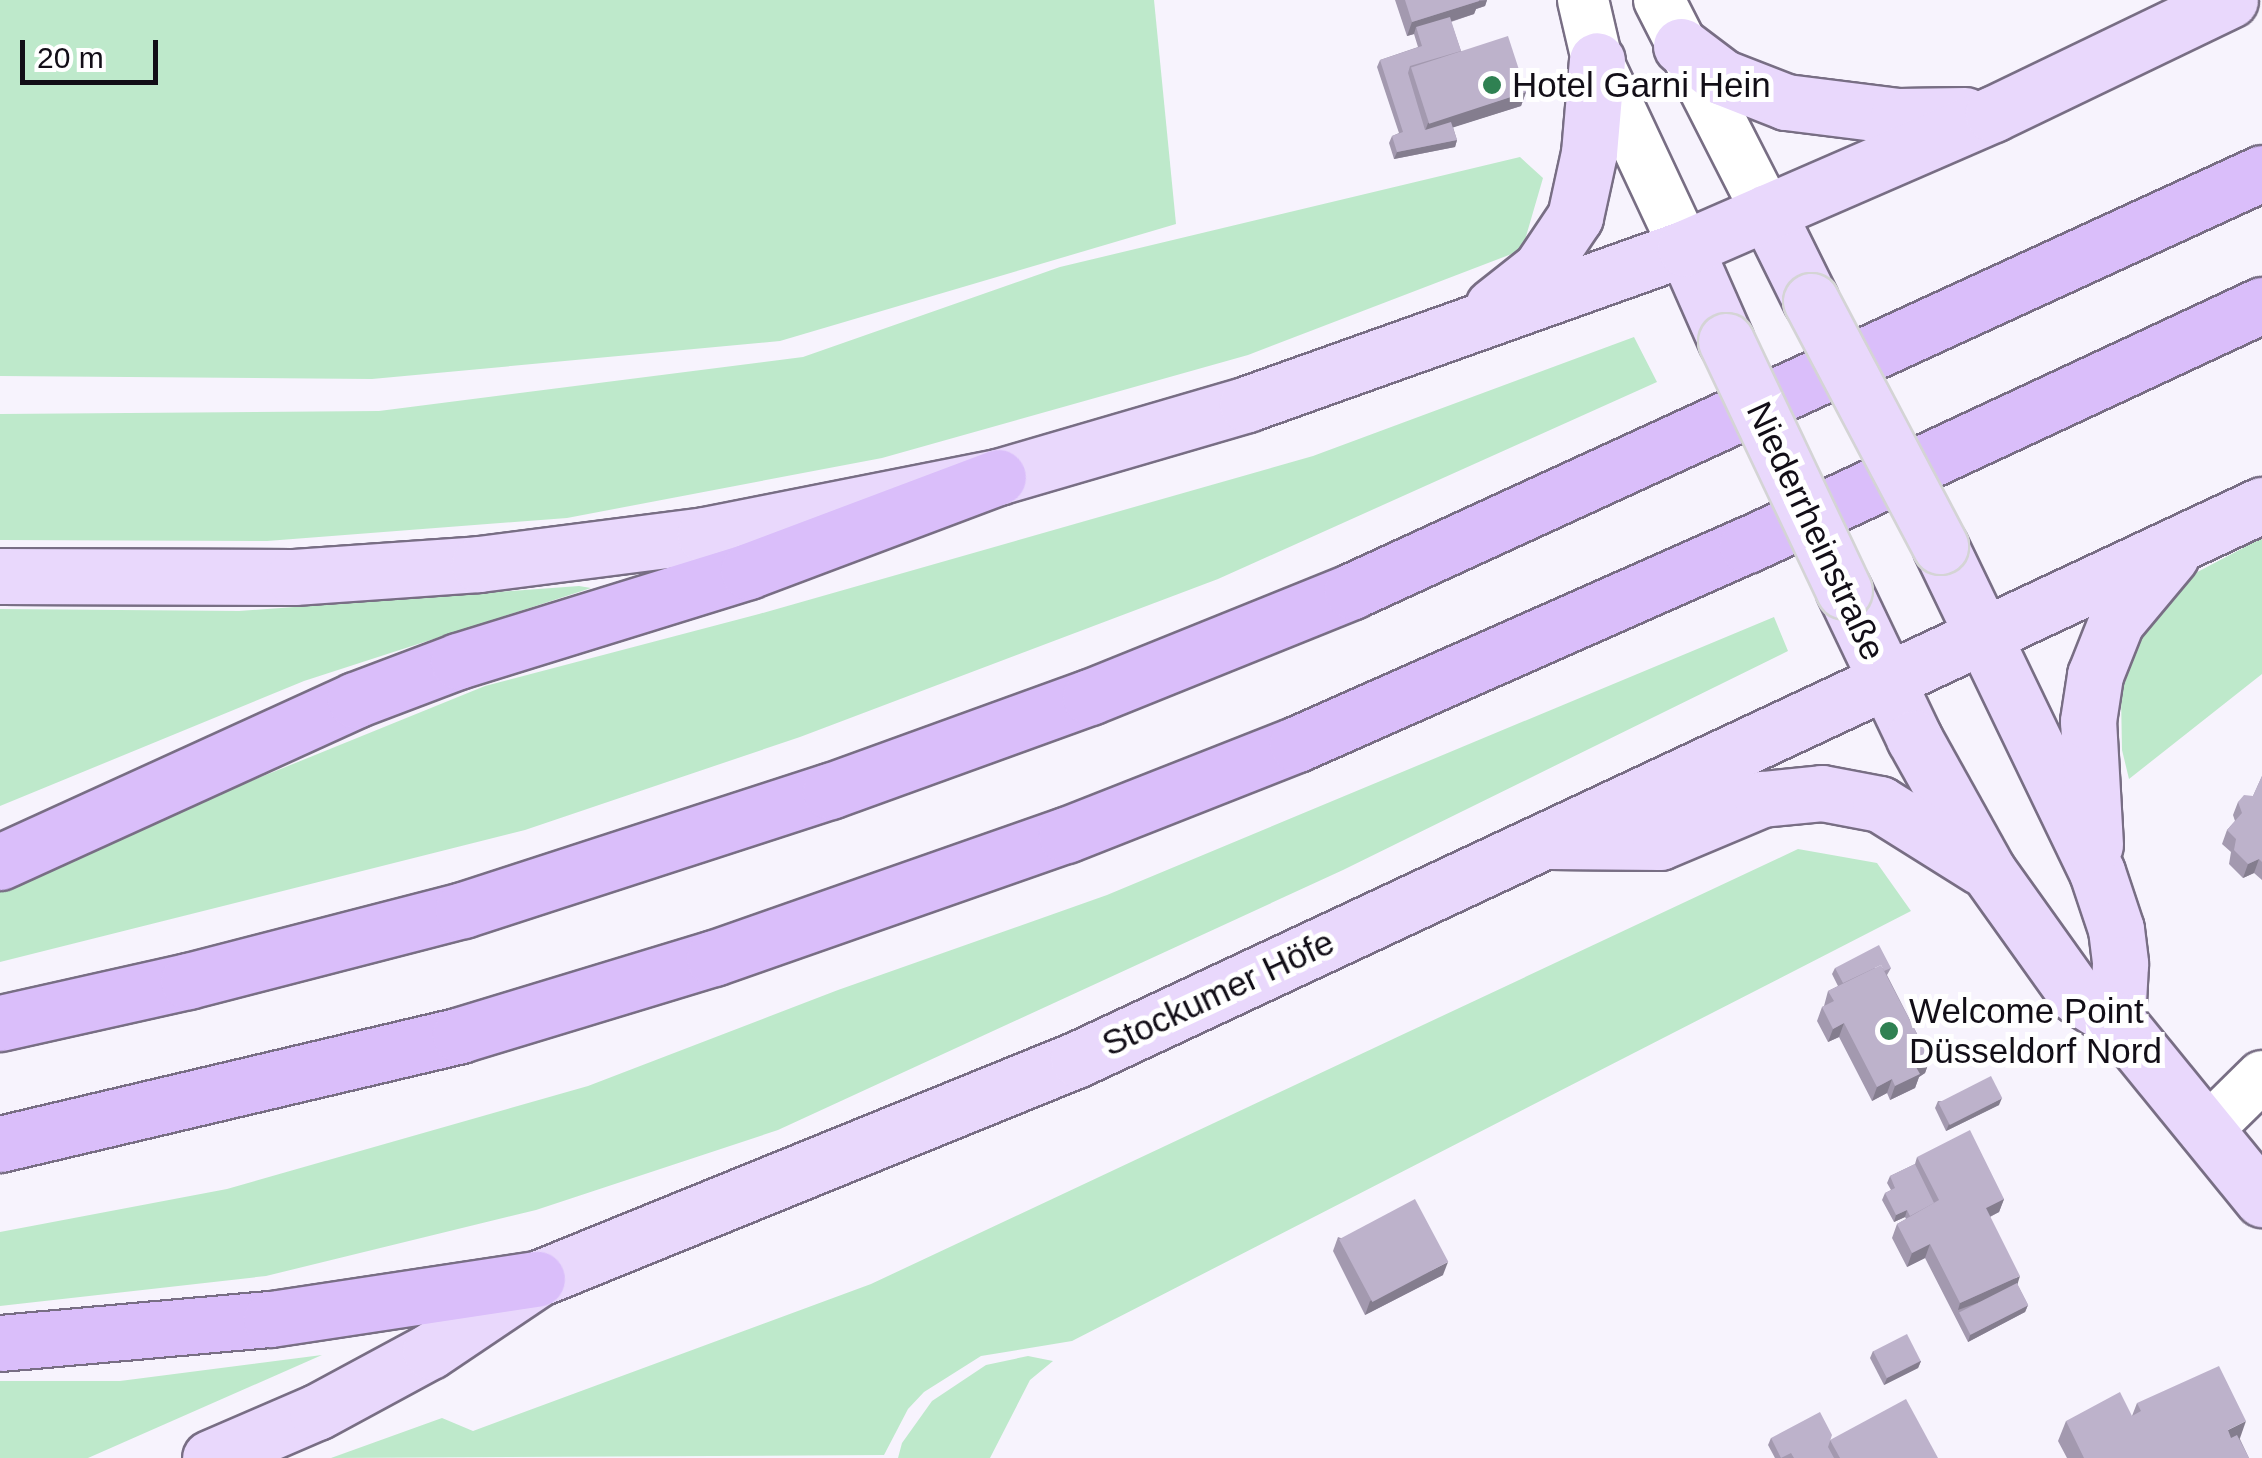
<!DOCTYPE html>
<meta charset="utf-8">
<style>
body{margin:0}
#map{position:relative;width:2262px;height:1458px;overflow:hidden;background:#f7f3fd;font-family:Arial,sans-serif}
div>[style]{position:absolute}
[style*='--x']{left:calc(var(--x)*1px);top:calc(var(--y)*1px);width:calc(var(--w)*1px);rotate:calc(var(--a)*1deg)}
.green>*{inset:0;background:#bee9cb}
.roads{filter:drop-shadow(2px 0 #786e84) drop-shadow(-2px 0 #786e84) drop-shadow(0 2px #786e84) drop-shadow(0 -2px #786e84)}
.minor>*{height:50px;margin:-25px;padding:0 25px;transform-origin:25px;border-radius:25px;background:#fff}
.major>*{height:55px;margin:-27.5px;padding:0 27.5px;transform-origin:27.5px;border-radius:27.5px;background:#e9d8fc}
.highway>*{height:55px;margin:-27.5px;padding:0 27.5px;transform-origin:27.5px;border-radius:27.5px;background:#dabefa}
.bridges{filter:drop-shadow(2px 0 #d4d4d5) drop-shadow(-2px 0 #d4d4d5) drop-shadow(0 2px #d4d4d5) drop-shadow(0 -2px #d4d4d5)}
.major-bridge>*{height:55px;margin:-27.5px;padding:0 27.5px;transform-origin:27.5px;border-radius:27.5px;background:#e9d8fc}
.wall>*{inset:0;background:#a399af}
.shaded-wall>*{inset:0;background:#847d8e}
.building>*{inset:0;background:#bdb2cb;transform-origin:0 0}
.dots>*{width:28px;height:28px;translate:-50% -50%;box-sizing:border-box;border:5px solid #fff;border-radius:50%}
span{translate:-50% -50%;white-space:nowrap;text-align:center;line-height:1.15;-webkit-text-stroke:10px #fff;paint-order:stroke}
.poi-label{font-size:35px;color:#120e17}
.left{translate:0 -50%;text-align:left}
.street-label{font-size:35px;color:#120e17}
.scale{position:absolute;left:20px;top:40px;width:138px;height:45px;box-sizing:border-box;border:5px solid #120e17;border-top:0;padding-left:12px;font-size:30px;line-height:35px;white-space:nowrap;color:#120e17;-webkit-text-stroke:8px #fff;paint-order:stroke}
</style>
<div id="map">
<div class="green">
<i style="clip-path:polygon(0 0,1154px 0,1176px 224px,780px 341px,372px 379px,0 376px)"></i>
<i style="clip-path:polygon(1520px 157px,1543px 178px,1522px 250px,1248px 355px,882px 458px,567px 518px,267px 541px,0 540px,0 414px,379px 411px,803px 357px,1060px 267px)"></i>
<i style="clip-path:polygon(1634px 337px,1657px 382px,1218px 579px,800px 737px,525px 830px,0 962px,0 883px,485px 686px,759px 614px,1313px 456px)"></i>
<i style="clip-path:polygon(2262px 538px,2262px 674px,2129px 779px,2122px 750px,2121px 696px,2108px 687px,2167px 588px)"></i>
<i style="clip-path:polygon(579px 586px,591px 588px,304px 681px,0 806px,0 609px,239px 611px)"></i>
<i style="clip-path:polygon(1774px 617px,1788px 651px,1343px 870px,778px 1130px,536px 1210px,266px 1276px,0 1306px,0 1232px,227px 1189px,588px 1086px,838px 990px,1107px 895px)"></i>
<i style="clip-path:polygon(1798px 849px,1877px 863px,1911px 911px,1072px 1341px,981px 1356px,924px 1392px,908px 1409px,884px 1455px,331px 1458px,442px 1418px,473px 1431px,871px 1284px)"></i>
<i style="clip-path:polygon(322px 1355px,88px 1458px,0 1458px,0 1381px,120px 1381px)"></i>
<i style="clip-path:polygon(1028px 1356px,1053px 1361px,1030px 1380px,990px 1458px,898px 1458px,902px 1443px,932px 1401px,986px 1365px)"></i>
</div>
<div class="roads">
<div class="minor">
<i style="--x:1583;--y:0;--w:62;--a:76.9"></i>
<i style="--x:1597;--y:60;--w:208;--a:64.9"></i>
<i style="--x:1659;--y:0;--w:238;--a:63"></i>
<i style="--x:2205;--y:1132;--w:80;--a:-44.5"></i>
</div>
<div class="major">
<i style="--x:1681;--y:46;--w:51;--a:37.1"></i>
<i style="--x:1722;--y:77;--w:69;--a:21.3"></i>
<i style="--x:1786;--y:102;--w:113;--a:7.1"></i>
<i style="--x:1898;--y:116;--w:67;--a:-0.9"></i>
<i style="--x:1767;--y:212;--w:99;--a:63.7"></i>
<i style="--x:1685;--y:248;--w:102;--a:66.2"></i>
<i style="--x:1493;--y:306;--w:60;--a:-38.2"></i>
<i style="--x:1540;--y:269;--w:63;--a:-56.1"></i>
<i style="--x:1575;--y:217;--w:66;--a:-77.7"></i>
<i style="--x:1589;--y:153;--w:93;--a:-85.1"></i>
<i style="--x:1940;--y:546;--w:362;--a:64.3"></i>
<i style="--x:2097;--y:872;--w:60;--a:71.6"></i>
<i style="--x:2116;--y:929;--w:35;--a:83"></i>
<i style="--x:2120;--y:964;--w:57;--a:93"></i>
<i style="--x:0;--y:576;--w:294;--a:0.2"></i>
<i style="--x:294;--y:577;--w:185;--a:-4"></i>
<i style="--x:479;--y:564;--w:228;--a:-7.3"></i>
<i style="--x:705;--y:535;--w:299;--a:-11.2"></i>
<i style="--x:998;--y:477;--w:259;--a:-16.3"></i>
<i style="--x:1247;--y:404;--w:465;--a:-19.6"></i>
<i style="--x:1685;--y:248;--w:336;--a:-23.5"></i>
<i style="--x:1993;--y:114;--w:263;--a:-25.7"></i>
<i style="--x:1844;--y:591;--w:163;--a:64.5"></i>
<i style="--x:1914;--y:738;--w:152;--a:60.9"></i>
<i style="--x:1988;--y:871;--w:153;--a:54.5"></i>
<i style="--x:2077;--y:996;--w:47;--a:32"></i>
<i style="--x:2117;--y:1021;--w:230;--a:50.8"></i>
<i style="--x:1550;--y:841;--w:110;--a:0.5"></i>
<i style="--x:1660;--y:842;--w:111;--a:-22.9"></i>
<i style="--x:1762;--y:799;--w:60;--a:-5.7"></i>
<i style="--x:1822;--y:793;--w:59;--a:10.7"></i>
<i style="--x:1880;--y:804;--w:119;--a:32"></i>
<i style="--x:2095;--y:845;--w:124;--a:-93.2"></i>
<i style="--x:2088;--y:721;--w:47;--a:-81.3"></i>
<i style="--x:2095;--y:675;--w:57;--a:-68.4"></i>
<i style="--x:2116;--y:622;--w:86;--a:-50.2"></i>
<i style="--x:210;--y:1458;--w:116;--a:-23.3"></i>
<i style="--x:317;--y:1412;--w:128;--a:-28.4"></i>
<i style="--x:430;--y:1351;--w:129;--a:-33.9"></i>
<i style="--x:537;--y:1279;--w:584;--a:-22.13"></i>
<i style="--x:1078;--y:1059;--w:1307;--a:-25.08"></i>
</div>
<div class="highway">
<i style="--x:0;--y:862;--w:390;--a:-24.5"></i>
<i style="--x:355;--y:700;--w:110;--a:-20.7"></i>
<i style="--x:458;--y:661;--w:304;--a:-17.2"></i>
<i style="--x:748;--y:571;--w:267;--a:-20.6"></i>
<i style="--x:0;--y:1023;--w:193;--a:-12.6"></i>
<i style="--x:188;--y:981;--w:284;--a:-14.5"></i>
<i style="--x:463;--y:910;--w:386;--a:-18"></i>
<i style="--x:830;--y:791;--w:276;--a:-19.9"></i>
<i style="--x:1090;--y:697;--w:283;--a:-22"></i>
<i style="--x:1352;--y:591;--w:1001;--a:-24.67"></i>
<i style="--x:0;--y:1144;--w:473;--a:-13.3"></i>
<i style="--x:460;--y:1035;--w:265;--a:-16.9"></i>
<i style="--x:714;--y:958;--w:373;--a:-19.3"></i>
<i style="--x:1066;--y:835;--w:248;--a:-21.5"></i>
<i style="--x:1297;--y:744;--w:492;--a:-23.9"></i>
<i style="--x:1747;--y:545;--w:568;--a:-24.99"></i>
<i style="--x:0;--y:1343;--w:272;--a:-5.1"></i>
<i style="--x:271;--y:1319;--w:269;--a:-8.6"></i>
</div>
</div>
<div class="bridges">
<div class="major-bridge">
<i style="--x:1811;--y:301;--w:277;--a:62.2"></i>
<i style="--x:1726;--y:341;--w:276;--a:64.7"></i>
</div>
</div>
<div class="wall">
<i style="clip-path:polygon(1395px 0,1487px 0,1485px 6px,1476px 9px,1474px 14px,1451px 22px,1461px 51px,1526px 92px,1521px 106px,1453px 127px,1457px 140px,1455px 147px,1394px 159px,1389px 143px,1392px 136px,1399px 133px,1377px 67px,1380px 60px,1418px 47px,1414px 34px,1407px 36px)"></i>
<i style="clip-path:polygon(2262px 776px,2262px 880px,2254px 873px,2243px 878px,2229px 864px,2231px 852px,2222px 844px,2227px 830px,2235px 821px,2233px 815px,2238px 802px,2253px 796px)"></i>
<i style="clip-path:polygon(1835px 968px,1891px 968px,1887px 975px,1930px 1059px,1925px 1073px,1919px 1077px,1915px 1088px,1890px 1100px,1887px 1093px,1872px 1101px,1839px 1037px,1828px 1042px,1817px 1021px,1822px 1007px,1824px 1006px,1828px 991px,1838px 986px,1832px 974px)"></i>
<i style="clip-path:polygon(1938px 1101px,1999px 1105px,1946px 1131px,1935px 1108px)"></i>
<i style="clip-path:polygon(1917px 1157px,2004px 1199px,1999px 1212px,1990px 1217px,2017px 1284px,2028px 1305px,2025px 1312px,1968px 1342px,1925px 1258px,1907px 1267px,1892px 1238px,1897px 1224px,1906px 1219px,1905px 1217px,1894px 1222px,1882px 1200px,1885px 1193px,1891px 1190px,1887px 1183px,1890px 1176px,1915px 1164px)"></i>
<i style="clip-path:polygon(1338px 1237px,1443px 1275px,1365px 1315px,1333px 1251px)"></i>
<i style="clip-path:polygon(1873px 1351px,1921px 1361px,1918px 1368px,1884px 1385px,1870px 1358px)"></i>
<i style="clip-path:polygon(2137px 1403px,2240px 1439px,2249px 1458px,2067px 1458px,2058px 1441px,2066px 1421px,2132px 1416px)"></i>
<i style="clip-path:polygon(1771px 1438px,1830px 1440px,1938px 1458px,1775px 1458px,1768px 1445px)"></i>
</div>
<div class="shaded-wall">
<i style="clip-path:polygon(1487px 0,1485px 6px,1476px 9px,1474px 14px,1418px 32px,1416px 27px,1414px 34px,1407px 36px,1412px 22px,1479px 1px)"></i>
<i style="clip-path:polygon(1526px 92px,1521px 106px,1423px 137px,1428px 123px)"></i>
<i style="clip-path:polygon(1457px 140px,1455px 147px,1394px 159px,1397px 152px)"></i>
<i style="clip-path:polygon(2259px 859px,2254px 873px,2243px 878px,2248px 864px)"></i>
<i style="clip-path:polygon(1844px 1023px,1839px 1037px,1828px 1042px,1833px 1029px)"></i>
<i style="clip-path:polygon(1930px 1059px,1925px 1073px,1919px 1077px,1915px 1088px,1890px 1100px,1895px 1086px,1916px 1067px)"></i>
<i style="clip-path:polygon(1892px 1079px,1887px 1093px,1872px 1101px,1877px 1087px)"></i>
<i style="clip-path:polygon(2002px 1098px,1999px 1105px,1946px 1131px,1949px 1124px)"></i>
<i style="clip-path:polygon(2004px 1199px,1999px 1212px,1981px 1221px,1986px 1208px)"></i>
<i style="clip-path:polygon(1907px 1210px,1905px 1217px,1894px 1222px,1896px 1215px)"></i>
<i style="clip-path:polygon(1930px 1244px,1925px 1258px,1907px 1267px,1912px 1253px)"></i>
<i style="clip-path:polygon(1448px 1262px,1443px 1275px,1365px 1315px,1370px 1301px)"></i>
<i style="clip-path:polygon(2020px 1276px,2016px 1289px,1958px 1310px,1960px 1303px)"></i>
<i style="clip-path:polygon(2028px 1305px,2025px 1312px,1968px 1342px,1970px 1335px)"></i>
<i style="clip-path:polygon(1921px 1361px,1918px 1368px,1884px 1385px,1887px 1378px)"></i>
<i style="clip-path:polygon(2246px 1421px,2239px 1441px,2221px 1450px,2228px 1430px)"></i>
</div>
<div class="building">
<i style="clip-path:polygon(1405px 0,1479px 0,1479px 1px,1412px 22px)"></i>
<i style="clip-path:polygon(1450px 17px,1461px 51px,1410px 66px,1408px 73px,1425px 130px,1451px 122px,1457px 140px,1397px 152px,1392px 136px,1403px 132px,1380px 60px,1422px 46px,1416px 27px)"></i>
<i style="left:1508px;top:36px;width:59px;height:102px;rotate:72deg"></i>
<i style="clip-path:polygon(2262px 776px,2262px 862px,2259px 859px,2248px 864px,2234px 850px,2236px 839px,2227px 830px,2242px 813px,2238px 802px,2244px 795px,2253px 796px)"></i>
<i style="clip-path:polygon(1879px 945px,1891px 968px,1884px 971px,1881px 965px,1843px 983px,1835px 968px)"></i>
<i style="clip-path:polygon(1881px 965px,1930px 1059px,1916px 1067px,1920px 1074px,1895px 1086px,1892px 1079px,1877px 1087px,1844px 1023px,1833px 1029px,1822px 1007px,1834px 1001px,1828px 991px)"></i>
<i style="left:1991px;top:1076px;width:25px;height:59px;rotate:63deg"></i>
<i style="clip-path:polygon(1970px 1130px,2004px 1199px,1986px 1208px,2020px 1276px,1960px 1303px,1930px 1244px,1912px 1253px,1897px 1224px,1939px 1200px,1917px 1157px)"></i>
<i style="clip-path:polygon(1915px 1164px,1934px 1203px,1910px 1216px,1907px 1210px,1896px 1215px,1885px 1193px,1895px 1188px,1890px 1176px)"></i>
<i style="left:1415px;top:1199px;width:71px;height:86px;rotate:62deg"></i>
<i style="left:2017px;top:1283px;width:25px;height:65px;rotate:63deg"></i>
<i style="left:1907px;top:1334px;width:30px;height:38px;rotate:63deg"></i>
<i style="clip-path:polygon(2219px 1366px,2246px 1421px,2228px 1430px,2231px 1438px,2237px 1435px,2249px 1458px,2084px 1458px,2066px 1421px,2120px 1392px,2132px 1416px,2141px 1411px,2137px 1403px)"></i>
<i style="clip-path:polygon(1906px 1399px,1938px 1458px,1840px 1458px,1830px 1440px)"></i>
<i style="clip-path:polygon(1820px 1412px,1832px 1435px,1828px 1447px,1834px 1458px,1794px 1458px,1791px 1453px,1781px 1458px,1771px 1438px)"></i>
</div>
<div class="dots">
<i style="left:1492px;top:85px;background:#2f8152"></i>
<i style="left:1889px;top:1031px;background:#2f8152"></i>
</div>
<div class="poi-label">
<span class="left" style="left:1512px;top:85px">Hotel Garni Hein</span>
<span class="left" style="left:1909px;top:1031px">Welcome Point<br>Düsseldorf Nord</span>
</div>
<div class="street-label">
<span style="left:1816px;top:531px;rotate:65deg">Niederrheinstraße</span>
<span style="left:1218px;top:993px;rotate:-25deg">Stockumer Höfe</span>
</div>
<div class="scale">20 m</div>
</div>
